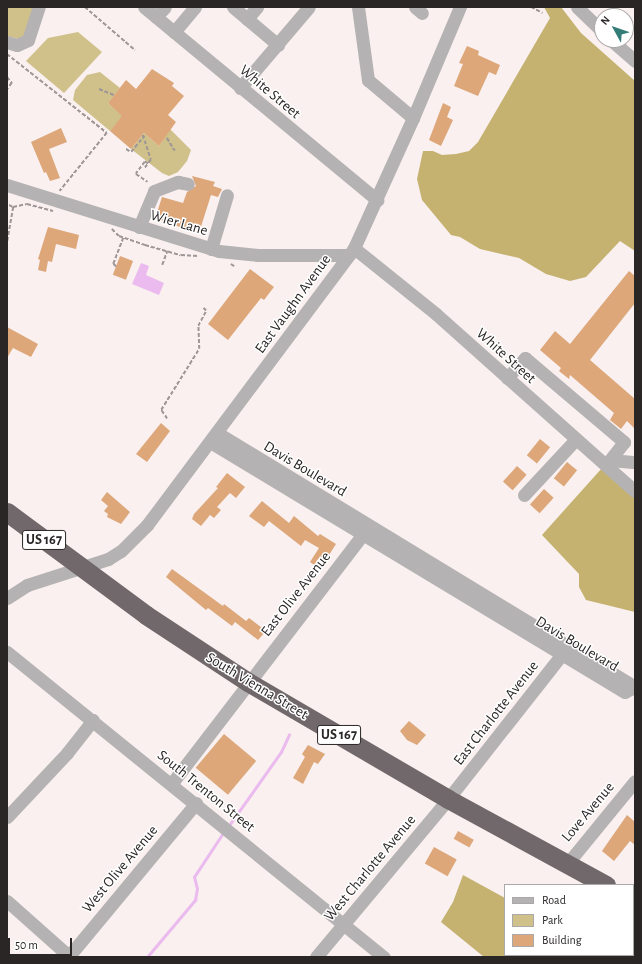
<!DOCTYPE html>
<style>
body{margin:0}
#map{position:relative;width:642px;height:964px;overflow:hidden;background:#f9f0ef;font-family:"Alegreya Sans",sans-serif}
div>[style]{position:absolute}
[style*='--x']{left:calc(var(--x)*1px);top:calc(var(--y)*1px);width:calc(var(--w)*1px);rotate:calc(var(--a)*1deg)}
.green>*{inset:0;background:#d0c08a}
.forest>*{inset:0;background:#c5b270}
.water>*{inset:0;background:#ebbaee}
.stream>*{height:2.5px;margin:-1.25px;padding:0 1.25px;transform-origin:1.25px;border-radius:1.25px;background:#ebbaee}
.building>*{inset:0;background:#dda77a;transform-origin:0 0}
.path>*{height:1.5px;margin-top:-0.75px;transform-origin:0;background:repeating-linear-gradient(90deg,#9e9796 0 4px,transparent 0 6px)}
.minor>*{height:13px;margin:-6.5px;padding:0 6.5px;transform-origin:6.5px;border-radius:6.5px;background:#b5b2b3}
.highway>*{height:19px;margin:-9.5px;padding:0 9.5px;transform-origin:9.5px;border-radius:9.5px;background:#70686a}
span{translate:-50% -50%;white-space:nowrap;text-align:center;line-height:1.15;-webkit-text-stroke:3px #fff;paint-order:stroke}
.shield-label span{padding:1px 3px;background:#fff;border:1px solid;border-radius:3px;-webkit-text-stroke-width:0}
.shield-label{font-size:14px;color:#2a2626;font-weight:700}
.street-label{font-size:15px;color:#2a2626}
.frame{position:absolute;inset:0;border:8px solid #2a2626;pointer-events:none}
.legend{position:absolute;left:504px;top:884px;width:130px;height:72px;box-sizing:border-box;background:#fff;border:1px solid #aaa8a8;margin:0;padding:5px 7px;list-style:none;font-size:12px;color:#2a2626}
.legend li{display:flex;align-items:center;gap:8px;height:20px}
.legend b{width:20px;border:1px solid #aaa8a8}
.north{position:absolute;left:594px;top:8px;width:40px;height:40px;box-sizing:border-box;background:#fff;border:1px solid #aaa8a8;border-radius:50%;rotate:310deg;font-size:11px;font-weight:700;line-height:16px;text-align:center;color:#2a2626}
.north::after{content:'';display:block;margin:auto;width:14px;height:18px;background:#347c78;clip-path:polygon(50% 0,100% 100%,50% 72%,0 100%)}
.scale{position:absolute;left:8px;top:938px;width:64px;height:18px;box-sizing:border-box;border:2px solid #2a2626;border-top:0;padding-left:5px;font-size:12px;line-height:14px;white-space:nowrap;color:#2a2626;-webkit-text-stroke:3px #fff;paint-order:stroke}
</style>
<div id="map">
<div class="green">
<i style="clip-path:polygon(7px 7px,34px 7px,26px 34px,19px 39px,7px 36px)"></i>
<i style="clip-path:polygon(78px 32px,102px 52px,64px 93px,26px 61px,48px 38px)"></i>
<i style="clip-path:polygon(100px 72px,120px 88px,108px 103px,123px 116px,110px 131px,73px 100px,75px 90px,87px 75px)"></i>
<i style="clip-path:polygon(170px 129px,191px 150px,187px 161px,178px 172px,169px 176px,162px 173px,131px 149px,144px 133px,159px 146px)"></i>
</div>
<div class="forest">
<i style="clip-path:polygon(544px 7px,561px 7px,581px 33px,635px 81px,635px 251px,620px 241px,586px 277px,570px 281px,546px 274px,519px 258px,480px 249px,460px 237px,451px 235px,422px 200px,417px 179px,423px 151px,433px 151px,442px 155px,456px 154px,469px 151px,478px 142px,550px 18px)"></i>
<i style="clip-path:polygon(602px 468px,635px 497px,635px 612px,586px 600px,579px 587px,579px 574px,542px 535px)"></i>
<i style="clip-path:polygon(463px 875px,505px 898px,505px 955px,566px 957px,484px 957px,441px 922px,453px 902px)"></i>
</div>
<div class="water">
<i style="clip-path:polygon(141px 263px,149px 266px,146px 275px,164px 283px,159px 295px,132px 284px)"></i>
</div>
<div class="stream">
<i style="--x:230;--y:824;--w:88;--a:-54.7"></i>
<i style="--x:281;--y:752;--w:19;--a:-65"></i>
<i style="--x:147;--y:957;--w:75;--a:-49.9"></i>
<i style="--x:195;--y:900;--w:11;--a:-80"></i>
<i style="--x:197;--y:889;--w:12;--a:-104"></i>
<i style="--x:194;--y:877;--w:53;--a:-56.6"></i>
</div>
<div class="building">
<i style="clip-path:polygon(467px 46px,479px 51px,478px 55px,500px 65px,496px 75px,489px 72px,478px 96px,454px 86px,463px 64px,459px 63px)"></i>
<i style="clip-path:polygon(152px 69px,174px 83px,172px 86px,184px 96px,168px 115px,176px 122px,159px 146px,144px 133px,131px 149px,110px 131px,122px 116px,108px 103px,126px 80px,136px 89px)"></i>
<i style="clip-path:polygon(443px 103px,451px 107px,447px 117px,453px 120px,441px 146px,429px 140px)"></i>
<i style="clip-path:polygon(61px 128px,67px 142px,49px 149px,60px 178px,50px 181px,46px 172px,44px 173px,31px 142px)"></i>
<i style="clip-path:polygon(192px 176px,215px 182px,213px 186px,222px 189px,218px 197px,211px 195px,199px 233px,155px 219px,162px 197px,183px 203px,187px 192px,196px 186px)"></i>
<i style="clip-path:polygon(48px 227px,79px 235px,76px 249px,56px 244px,52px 262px,48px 261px,46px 272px,38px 270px,40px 260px,38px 259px)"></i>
<i style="left:120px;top:256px;width:14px;height:20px;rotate:21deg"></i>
<i style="clip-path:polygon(250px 269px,274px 287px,264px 300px,261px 298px,228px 340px,208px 324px)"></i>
<i style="clip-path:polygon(629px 271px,635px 276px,635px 303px,590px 360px,635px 399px,635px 429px,627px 421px,621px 429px,610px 420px,614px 413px,570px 375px,569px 379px,559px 371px,561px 368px,540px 350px,555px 331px,570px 344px)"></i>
<i style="clip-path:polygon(7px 327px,38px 344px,31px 357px,13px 348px,7px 358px)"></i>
<i style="clip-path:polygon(161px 423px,170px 431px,147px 462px,136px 454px)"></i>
<i style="left:540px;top:439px;width:13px;height:21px;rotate:39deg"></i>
<i style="left:567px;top:462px;width:13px;height:21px;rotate:39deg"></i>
<i style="left:517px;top:466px;width:13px;height:21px;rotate:42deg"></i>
<i style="clip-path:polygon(227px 473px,245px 487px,236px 498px,230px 493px,228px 495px,217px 507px,221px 510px,214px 518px,210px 515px,201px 526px,192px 519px,194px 514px,218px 488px,216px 487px)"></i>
<i style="left:544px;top:489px;width:13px;height:21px;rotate:42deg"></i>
<i style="clip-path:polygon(107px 492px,130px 512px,121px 524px,107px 517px,108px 514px,104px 511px,108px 506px,101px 500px)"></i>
<i style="clip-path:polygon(262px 501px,289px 523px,294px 516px,318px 536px,320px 534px,336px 544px,320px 569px,310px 562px,319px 548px,305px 540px,301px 546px,269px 521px,264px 527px,249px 516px)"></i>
<i style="clip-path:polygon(172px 569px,223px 606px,224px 604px,246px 621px,249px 618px,266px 631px,258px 640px,235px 622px,232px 626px,208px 608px,206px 610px,166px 577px)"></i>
<i style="clip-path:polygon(409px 721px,426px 735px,417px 745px,407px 740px,400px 731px)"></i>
<i style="left:224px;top:734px;width:42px;height:44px;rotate:40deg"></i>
<i style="clip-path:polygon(308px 745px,325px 754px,318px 764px,314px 762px,303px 784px,293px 778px,305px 757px,302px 754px)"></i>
<i style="clip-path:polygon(627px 815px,635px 822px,635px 845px,630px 841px,614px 861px,602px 851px)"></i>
<i style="left:458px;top:831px;width:18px;height:9px;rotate:29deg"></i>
<i style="left:434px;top:847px;width:26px;height:19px;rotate:29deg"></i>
</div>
<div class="path">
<i style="--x:85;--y:7;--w:66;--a:40.7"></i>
<i style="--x:531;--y:7;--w:13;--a:27"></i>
<i style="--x:7;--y:54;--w:127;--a:38.3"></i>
<i style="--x:107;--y:133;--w:75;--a:129"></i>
<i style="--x:7;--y:77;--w:8;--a:50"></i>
<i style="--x:12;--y:83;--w:9;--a:126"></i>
<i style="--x:99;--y:89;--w:16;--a:22"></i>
<i style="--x:143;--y:135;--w:26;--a:72"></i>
<i style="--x:151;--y:160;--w:10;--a:127"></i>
<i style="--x:167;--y:138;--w:15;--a:58"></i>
<i style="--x:126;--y:149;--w:6;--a:31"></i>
<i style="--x:131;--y:152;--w:21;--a:-51"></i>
<i style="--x:148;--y:164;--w:4;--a:-146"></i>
<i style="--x:145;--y:162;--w:15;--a:127"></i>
<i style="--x:136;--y:174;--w:14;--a:34"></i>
<i style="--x:9;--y:205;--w:4;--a:27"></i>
<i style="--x:112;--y:229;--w:10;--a:45"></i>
<i style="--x:119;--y:236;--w:28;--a:19"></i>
<i style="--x:145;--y:245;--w:37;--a:16"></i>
<i style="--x:181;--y:255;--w:17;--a:3"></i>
<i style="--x:7;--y:241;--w:35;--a:-80"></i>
<i style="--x:13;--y:207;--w:14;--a:-12"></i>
<i style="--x:27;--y:204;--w:27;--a:15"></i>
<i style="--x:231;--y:264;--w:4;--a:34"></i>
<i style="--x:162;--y:265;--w:15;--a:-70"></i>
<i style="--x:116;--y:267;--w:4;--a:-135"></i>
<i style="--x:113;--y:264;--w:28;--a:-69"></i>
<i style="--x:167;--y:419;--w:11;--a:-124"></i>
<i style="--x:161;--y:410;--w:72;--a:-58.1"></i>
<i style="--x:199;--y:349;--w:23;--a:-92"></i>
<i style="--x:198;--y:326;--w:17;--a:-62"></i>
<i style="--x:206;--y:311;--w:4;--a:-135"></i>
</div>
<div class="minor">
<i style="--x:144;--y:7;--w:303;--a:39.6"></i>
<i style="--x:233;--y:7;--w:59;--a:40.2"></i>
<i style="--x:358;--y:7;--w:74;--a:82.2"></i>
<i style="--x:368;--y:80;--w:59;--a:40.2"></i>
<i style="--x:415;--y:7;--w:9;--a:41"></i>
<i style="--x:577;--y:7;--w:35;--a:44"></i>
<i style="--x:156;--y:17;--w:13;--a:-48"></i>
<i style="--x:247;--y:19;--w:16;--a:-50"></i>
<i style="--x:174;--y:32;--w:33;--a:-50"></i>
<i style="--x:611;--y:40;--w:32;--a:41"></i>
<i style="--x:7;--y:42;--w:10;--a:17"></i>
<i style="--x:17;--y:45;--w:12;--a:-24"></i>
<i style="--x:28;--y:40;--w:35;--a:-72"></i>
<i style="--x:240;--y:88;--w:106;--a:-49.6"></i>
<i style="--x:7;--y:185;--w:222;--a:17.3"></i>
<i style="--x:219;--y:251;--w:39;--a:6"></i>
<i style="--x:258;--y:255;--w:91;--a:0"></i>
<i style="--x:139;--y:227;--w:39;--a:-67"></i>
<i style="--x:154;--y:191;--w:26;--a:-21"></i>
<i style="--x:178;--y:182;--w:10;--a:11"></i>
<i style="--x:354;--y:248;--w:105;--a:38.8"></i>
<i style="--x:436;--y:314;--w:266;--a:41.7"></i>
<i style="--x:211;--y:249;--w:56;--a:-73.5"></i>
<i style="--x:507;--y:378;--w:27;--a:-48"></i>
<i style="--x:525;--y:358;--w:130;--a:40.3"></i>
<i style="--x:624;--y:442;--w:29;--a:128"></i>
<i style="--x:210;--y:442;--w:484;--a:31.1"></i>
<i style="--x:625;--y:692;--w:6;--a:-31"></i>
<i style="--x:630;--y:689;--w:4;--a:-63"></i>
<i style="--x:632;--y:685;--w:486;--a:-148.7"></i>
<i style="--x:610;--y:460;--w:23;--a:5"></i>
<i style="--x:524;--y:495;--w:76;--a:-47.1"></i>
<i style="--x:7;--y:598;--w:24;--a:-33"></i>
<i style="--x:27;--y:585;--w:85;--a:-17.8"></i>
<i style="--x:108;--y:559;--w:15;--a:-32"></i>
<i style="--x:121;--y:551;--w:37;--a:-45"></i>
<i style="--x:147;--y:525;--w:346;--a:-53.2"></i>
<i style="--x:354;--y:248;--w:143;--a:-65.6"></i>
<i style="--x:413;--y:118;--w:121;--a:-67.1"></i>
<i style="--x:7;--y:652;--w:485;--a:39"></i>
<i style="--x:172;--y:783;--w:322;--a:-52.5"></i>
<i style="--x:7;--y:817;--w:88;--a:-46.8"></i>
<i style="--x:67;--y:753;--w:42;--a:-51.8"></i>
<i style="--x:567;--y:864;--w:107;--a:-50.7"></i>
<i style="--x:7;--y:901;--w:84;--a:41.6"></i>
<i style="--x:69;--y:956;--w:199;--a:-50.3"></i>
<i style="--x:316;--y:957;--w:206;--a:-50.1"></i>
<i style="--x:448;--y:799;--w:192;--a:-51.8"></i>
</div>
<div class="highway">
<i style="--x:7;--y:512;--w:173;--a:36.5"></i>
<i style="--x:146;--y:615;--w:122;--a:33.3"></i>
<i style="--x:248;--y:682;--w:232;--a:30.3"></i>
<i style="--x:448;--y:799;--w:180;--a:28.6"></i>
<i style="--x:633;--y:899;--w:3;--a:45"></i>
</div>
<div class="shield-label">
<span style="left:44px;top:540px">US 167</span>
<span style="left:339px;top:735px">US 167</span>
</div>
<div class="street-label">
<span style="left:270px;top:92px;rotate:40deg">White Street</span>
<span style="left:179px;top:223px;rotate:16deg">Wier Lane</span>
<span style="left:293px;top:304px;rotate:-54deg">East Vaughn Avenue</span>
<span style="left:506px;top:356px;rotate:42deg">White Street</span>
<span style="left:305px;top:469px;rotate:31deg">Davis Boulevard</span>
<span style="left:296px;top:594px;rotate:-52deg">East Olive Avenue</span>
<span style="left:577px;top:644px;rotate:31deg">Davis Boulevard</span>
<span style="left:257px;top:686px;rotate:31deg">South Vienna Street</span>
<span style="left:496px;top:713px;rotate:-52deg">East Charlotte Avenue</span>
<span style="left:206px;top:791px;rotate:39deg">South Trenton Street</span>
<span style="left:588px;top:812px;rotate:-50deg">Love Avenue</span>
<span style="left:370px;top:868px;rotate:-50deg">West Charlotte Avenue</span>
<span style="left:120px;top:869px;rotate:-50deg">West Olive Avenue</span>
</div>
<div class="frame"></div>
<ul class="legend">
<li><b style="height:5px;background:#b5b2b3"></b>Road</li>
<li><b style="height:11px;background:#d0c08a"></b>Park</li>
<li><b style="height:11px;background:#dda77a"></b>Building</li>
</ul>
<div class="north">N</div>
<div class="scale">50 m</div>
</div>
